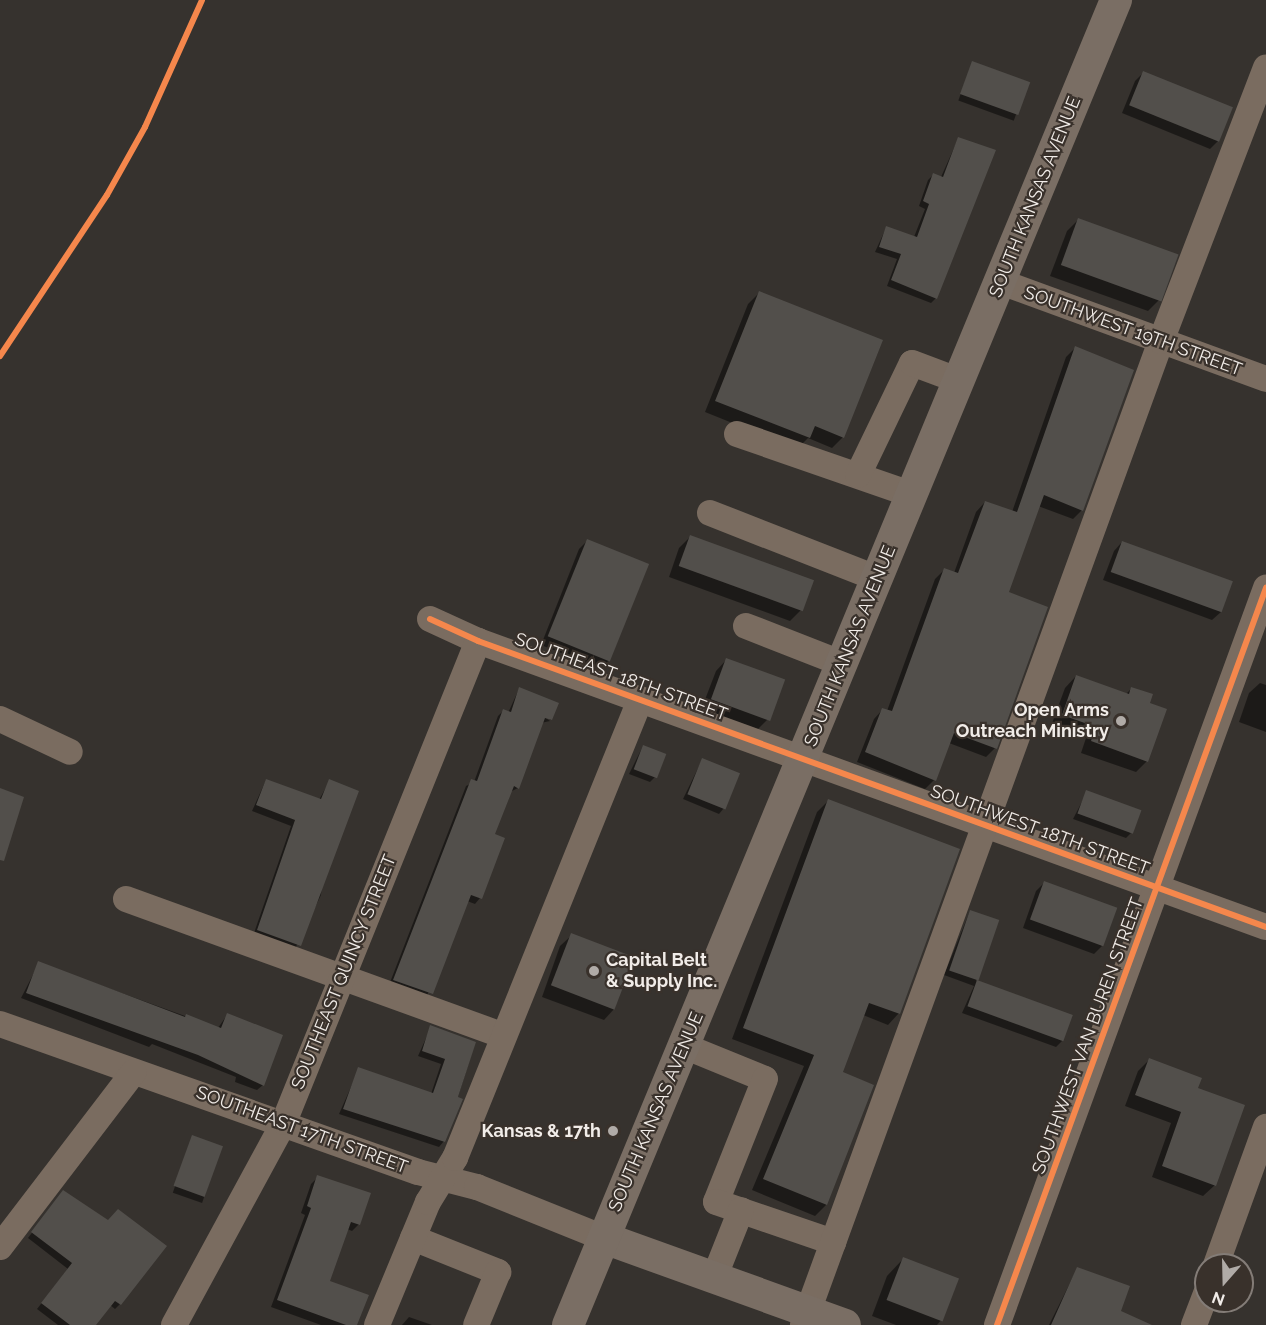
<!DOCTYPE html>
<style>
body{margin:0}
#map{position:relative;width:1266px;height:1325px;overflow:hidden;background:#36322e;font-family:Raleway,sans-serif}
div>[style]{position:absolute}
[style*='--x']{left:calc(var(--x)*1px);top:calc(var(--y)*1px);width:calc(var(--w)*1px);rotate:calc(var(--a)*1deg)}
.shadow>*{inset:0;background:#0007;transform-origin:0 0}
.building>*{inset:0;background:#524f4b;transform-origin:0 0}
.minor>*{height:26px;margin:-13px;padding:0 13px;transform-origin:13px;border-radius:13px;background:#7a6c60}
.major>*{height:32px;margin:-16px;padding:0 16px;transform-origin:16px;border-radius:16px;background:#7a6e64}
.cycleway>*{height:6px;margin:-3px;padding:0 3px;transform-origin:3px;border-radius:3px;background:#f5874c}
.dots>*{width:16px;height:16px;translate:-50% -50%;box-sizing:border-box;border:3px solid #39312b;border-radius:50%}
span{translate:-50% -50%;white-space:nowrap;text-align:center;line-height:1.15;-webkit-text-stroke:4.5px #39312b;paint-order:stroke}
.street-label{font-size:18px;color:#f1ece8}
.poi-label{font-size:18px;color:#f1ece8;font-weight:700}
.right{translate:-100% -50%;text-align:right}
.left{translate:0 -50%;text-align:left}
.north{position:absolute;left:1194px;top:1253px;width:60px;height:60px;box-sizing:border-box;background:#39312b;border:2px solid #837c77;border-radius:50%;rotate:200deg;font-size:16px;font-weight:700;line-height:24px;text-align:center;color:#f1ece8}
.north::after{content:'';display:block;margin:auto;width:21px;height:27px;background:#b0aba7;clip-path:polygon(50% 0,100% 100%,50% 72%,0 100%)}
</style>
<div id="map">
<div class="shadow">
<i style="left:972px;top:63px;width:59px;height:40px;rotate:20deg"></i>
<i style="clip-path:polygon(1144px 72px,1218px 141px,1210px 149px,1122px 113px,1135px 81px)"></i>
<i style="clip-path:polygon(958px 139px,936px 298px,931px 303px,887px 286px,897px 259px,875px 252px,886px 228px,914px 237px,925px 209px,919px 206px,928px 180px,933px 175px,941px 177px)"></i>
<i style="clip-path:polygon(1078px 220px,1159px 300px,1148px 311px,1050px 276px,1067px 231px)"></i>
<i style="clip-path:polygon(759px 293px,843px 437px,832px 448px,808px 438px,797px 449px,705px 412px,748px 304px)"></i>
<i style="clip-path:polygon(1075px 348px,1082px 510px,1073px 519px,1038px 506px,1007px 593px,995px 748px,986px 757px,949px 743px,934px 780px,925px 789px,857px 762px,874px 719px,883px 709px,887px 711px,935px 579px,944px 570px,954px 573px,976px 512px,985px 502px,1012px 512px,1066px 357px)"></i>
<i style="clip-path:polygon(690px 537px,801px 610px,790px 621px,669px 577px,679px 548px)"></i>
<i style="clip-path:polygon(587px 541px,609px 660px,601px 669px,541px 645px,579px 549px)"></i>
<i style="clip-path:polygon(1122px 542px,1231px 582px,1221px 612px,1212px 620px,1103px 580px,1114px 551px)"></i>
<i style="clip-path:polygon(727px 659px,768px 719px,757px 730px,701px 710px,716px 671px)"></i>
<i style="clip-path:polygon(1076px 676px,1126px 694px,1132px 688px,1148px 704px,1147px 761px,1136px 772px,1081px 753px,1086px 738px,1051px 726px,1065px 688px)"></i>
<i style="clip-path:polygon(1260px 683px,1266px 685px,1266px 732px,1239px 722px,1249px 693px)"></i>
<i style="clip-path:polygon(519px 689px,557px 704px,551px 720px,539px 713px,550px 721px,541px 723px,518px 788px,510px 792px,493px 835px,503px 839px,480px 898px,475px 904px,467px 901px,426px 998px,389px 985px,466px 786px,474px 782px,498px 716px,503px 711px,508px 713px)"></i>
<i style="clip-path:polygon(643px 746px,655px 777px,650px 782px,629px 774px)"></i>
<i style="clip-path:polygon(702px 760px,724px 808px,719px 814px,683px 799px)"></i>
<i style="clip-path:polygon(266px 780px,319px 800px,330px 780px,321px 895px,294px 951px,253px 936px,291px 826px,252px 811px)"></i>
<i style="clip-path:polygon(1087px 792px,1131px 833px,1126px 838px,1073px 819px)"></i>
<i style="clip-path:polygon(828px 801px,899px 1013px,888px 1025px,863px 1015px,841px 1073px,873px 1085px,826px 1205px,815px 1216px,752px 1190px,804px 1066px,732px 1039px,817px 812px)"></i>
<i style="clip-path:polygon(1044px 883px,1102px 946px,1094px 954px,1023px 928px,1036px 891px)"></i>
<i style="clip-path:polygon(970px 911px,997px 921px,976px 981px,1071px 1016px,1063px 1040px,1056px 1047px,962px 1013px,974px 986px,944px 975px)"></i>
<i style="clip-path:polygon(572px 935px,615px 1008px,604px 1020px,542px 997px,560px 946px)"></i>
<i style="clip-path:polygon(39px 963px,218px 1028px,227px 1015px,263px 1085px,257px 1090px,235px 1082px,236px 1077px,152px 1044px,149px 1047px,21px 998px)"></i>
<i style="clip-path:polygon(431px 1027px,475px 1043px,444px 1141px,439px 1147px,339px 1114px,359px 1069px,431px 1094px,441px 1064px,418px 1056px)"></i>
<i style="clip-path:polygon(1149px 1060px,1197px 1089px,1215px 1185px,1203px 1196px,1152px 1177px,1171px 1123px,1125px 1106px,1138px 1071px)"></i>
<i style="left:192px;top:1137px;width:31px;height:59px;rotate:19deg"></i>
<i style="clip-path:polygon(318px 1177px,359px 1224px,352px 1231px,347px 1229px,328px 1281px,356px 1325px,321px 1325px,271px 1307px,305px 1215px,301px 1213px,311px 1184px)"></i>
<i style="clip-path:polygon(59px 1197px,120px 1304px,115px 1309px,110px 1305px,94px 1325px,58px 1325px,37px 1309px,68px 1269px,28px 1238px)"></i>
<i style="clip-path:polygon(903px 1259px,942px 1319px,937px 1325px,896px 1325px,872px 1316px,887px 1276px)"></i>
<i style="clip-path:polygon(1077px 1269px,1115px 1325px,1049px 1325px)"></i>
<i style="clip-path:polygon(409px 1317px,432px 1325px,402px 1325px)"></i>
</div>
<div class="building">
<i style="left:972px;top:61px;width:62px;height:35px;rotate:20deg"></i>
<i style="left:1143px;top:71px;width:97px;height:37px;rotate:22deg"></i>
<i style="clip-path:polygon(958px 137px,996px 150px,937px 299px,891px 280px,901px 254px,879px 247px,886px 226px,917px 237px,929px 204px,923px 201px,933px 173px,943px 177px)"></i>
<i style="left:1078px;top:218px;width:107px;height:50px;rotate:20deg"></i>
<i style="clip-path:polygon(759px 291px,883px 340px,844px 438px,815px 426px,810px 438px,715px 401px)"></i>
<i style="clip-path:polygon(1075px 346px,1134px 370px,1083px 511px,1044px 495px,1009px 592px,1048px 607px,997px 749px,954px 733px,936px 781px,865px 752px,882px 708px,892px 711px,944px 568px,958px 573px,985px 501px,1017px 512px)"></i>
<i style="left:690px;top:535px;width:132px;height:33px;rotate:20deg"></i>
<i style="left:587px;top:539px;width:67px;height:105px;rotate:22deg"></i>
<i style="left:1122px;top:541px;width:118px;height:33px;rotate:20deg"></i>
<i style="left:726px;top:658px;width:63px;height:44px;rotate:20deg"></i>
<i style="clip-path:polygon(1076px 675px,1129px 694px,1131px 687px,1153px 694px,1150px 703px,1167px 709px,1148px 762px,1091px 741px,1096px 727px,1062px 715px)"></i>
<i style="clip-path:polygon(519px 687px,559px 703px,552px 720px,545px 718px,519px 789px,514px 786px,495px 834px,505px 838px,482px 899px,471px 895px,433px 994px,393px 980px,471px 779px,477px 781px,503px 709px,511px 712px)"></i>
<i style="left:643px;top:745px;width:25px;height:26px;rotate:21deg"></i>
<i style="left:702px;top:758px;width:41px;height:39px;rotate:22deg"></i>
<i style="clip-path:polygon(266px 779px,321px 799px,329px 779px,359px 791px,301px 946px,257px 930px,295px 820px,256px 805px)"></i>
<i style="clip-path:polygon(0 788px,24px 797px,4px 861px,0 860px)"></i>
<i style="left:1086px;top:790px;width:59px;height:25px;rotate:20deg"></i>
<i style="clip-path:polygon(828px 799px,960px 849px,900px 1014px,869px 1003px,843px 1072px,874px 1085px,827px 1205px,763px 1179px,814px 1055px,743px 1028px)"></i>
<i style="left:1044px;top:881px;width:78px;height:41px;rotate:20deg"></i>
<i style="left:970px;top:910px;width:31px;height:64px;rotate:19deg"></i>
<i style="left:571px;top:933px;width:68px;height:56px;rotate:21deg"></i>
<i style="clip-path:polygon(38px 961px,185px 1017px,186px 1014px,221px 1028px,227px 1013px,283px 1035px,264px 1086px,198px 1055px,26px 993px)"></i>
<i style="left:977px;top:980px;width:102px;height:28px;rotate:20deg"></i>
<i style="clip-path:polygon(430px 1025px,476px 1042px,458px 1097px,463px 1099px,445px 1142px,343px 1109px,358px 1067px,433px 1093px,445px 1059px,422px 1051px)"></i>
<i style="clip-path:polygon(1149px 1058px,1202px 1078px,1198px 1088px,1245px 1105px,1216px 1186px,1162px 1166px,1181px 1112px,1135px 1095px)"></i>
<i style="left:192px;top:1135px;width:33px;height:54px;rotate:20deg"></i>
<i style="clip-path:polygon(317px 1175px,371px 1193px,360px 1225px,351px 1222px,330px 1281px,369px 1295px,357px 1325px,346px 1325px,277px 1300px,311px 1208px,307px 1206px)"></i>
<i style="clip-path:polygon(63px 1190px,108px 1220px,118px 1209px,167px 1246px,121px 1305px,115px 1301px,96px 1325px,70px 1325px,41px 1303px,72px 1263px,31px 1232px)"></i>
<i style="left:903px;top:1257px;width:60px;height:46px;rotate:21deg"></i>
<i style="clip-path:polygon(1077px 1267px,1130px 1286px,1121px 1311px,1152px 1325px,1051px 1325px)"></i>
</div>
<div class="minor">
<i style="--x:1001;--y:282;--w:282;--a:20.1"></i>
<i style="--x:737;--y:434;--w:186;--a:19.1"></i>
<i style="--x:858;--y:475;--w:124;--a:-64.3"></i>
<i style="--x:912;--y:363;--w:51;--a:20.6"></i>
<i style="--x:710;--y:513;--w:180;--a:21.4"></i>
<i style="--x:430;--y:619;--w:53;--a:24.6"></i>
<i style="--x:478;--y:641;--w:838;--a:19.95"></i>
<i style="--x:746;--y:626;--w:104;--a:21.4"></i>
<i style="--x:0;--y:719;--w:77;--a:25.2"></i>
<i style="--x:126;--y:899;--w:400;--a:19.9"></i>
<i style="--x:0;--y:1024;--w:443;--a:19.5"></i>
<i style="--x:418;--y:1172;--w:61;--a:14.3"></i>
<i style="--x:477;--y:1187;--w:137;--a:21.9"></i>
<i style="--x:684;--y:1046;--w:87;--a:22.2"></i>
<i style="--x:765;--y:1079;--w:132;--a:111.7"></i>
<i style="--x:716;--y:1202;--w:124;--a:18.9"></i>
<i style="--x:413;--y:1238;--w:92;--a:21.8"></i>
<i style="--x:498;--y:1272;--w:57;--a:112.5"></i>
<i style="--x:0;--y:1247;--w:220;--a:-52.6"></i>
<i style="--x:1216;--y:1265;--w:147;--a:-70.1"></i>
<i style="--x:714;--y:1278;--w:73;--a:-68.3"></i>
<i style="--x:174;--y:1325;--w:231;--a:-61.5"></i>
<i style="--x:284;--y:1122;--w:519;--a:-68.03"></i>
<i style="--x:377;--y:1325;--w:133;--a:-67.5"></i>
<i style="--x:428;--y:1202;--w:52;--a:-58.5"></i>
<i style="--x:455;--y:1158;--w:495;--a:-68"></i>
<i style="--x:803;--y:1325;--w:1047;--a:-70.01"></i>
<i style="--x:1161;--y:341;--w:293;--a:-69"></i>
<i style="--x:997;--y:1325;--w:785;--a:-69.95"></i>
<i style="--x:1194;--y:1325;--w:34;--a:-69"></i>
</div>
<div class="major">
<i style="--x:604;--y:1238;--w:256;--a:19.8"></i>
<i style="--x:568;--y:1325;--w:1434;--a:-67.53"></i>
</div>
<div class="cycleway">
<i style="--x:0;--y:356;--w:193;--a:-56.4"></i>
<i style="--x:107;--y:195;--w:78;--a:-60.8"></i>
<i style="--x:145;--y:127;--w:139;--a:-65.8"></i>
<i style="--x:430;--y:619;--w:53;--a:24.6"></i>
<i style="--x:478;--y:641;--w:838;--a:19.95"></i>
<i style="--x:997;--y:1325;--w:785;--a:-69.95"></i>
</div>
<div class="dots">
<i style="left:1121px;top:721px;background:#b0aba7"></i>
<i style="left:594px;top:971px;background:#b0aba7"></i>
<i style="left:613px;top:1131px;background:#b0aba7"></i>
</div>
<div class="street-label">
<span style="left:1035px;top:197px;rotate:-68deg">SOUTH KANSAS AVENUE</span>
<span style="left:1133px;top:331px;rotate:20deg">SOUTHWEST 19TH STREET</span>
<span style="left:850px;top:646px;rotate:-68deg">SOUTH KANSAS AVENUE</span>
<span style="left:621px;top:677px;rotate:20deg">SOUTHEAST 18TH STREET</span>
<span style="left:1040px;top:830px;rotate:20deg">SOUTHWEST 18TH STREET</span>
<span style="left:344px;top:972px;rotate:-68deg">SOUTHEAST QUINCY STREET</span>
<span style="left:1088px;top:1036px;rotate:-70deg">SOUTHWEST VAN BUREN STREET</span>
<span style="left:656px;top:1112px;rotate:-67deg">SOUTH KANSAS AVENUE</span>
<span style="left:302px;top:1130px;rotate:20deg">SOUTHEAST 17TH STREET</span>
</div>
<div class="poi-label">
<span class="right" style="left:1109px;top:721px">Open Arms<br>Outreach Ministry</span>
<span class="left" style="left:606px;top:971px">Capital Belt<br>&amp; Supply Inc.</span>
<span class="right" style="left:601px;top:1131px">Kansas &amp; 17th</span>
</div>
<div class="north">N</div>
</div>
